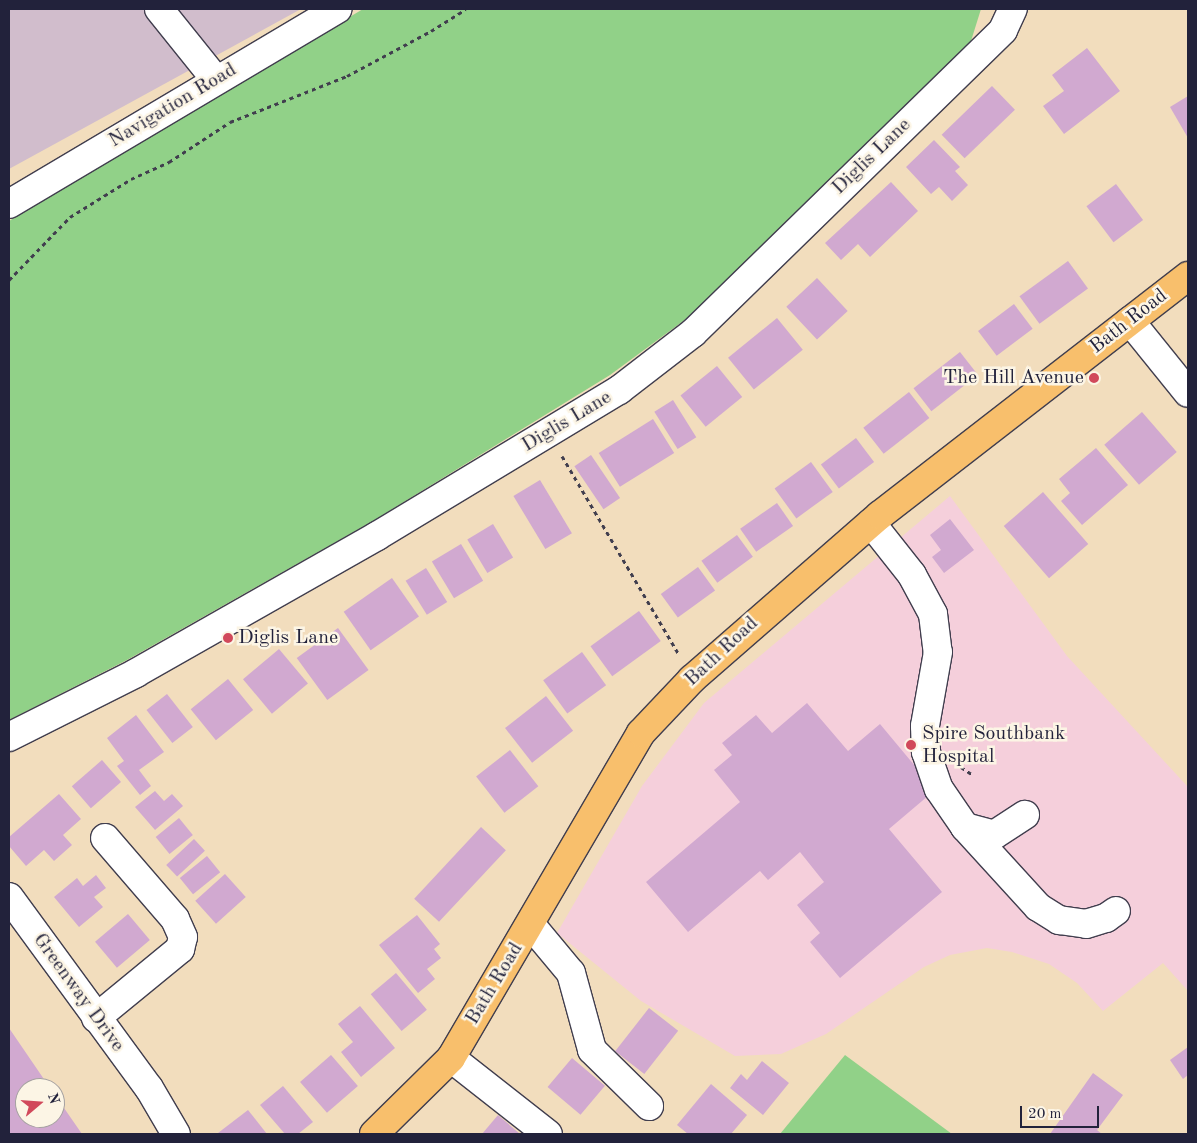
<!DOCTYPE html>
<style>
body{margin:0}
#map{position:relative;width:1197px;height:1143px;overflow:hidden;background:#f2ddbd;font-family:"Old Standard TT",serif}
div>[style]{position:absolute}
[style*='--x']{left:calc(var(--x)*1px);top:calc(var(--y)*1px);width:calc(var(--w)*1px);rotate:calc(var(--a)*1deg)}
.built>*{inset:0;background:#f5cfdb}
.industrial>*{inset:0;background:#d1bdcc}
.green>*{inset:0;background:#91d188}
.building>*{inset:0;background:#d1a9d0;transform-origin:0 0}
.path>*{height:3px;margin-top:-1.5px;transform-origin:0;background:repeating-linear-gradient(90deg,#413e4e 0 4px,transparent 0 8px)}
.roads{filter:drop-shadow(1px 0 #413e4e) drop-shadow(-1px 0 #413e4e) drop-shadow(0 1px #413e4e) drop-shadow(0 -1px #413e4e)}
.minor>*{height:28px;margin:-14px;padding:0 14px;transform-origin:14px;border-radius:14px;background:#fff}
.major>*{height:28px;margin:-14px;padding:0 14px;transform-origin:14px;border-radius:14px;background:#f8bf6c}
.dots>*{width:14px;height:14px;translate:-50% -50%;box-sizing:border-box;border:2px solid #fcf5e5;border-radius:50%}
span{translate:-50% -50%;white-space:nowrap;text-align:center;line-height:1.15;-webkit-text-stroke:5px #fcf5e5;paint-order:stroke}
.street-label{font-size:20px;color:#22223b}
.poi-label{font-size:20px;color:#22223b}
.right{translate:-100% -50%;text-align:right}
.left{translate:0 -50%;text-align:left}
.frame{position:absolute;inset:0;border:10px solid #22223b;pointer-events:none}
.north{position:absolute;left:15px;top:1078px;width:50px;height:50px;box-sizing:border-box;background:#fcf5e5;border:1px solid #a5a1a1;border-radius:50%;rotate:72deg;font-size:14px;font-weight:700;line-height:20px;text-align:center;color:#22223b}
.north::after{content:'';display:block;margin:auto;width:18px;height:22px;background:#d1495b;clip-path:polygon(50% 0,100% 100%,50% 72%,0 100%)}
.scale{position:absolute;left:1020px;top:1106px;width:79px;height:22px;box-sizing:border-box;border:2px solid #22223b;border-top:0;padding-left:6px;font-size:15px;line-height:18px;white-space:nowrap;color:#22223b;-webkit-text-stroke:4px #fcf5e5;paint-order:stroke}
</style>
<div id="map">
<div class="built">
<i style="clip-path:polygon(950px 496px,1067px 656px,1188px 787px,1188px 991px,1163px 963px,1103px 1011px,1077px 983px,1049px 964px,1012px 952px,987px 948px,950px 955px,924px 967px,826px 1034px,781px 1054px,735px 1056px,641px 1001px,557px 933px,642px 786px,704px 703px)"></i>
</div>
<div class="industrial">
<i style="clip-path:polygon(9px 9px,301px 9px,9px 169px)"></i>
</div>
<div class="green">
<i style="clip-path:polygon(363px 9px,981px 9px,971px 41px,686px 319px,610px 375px,373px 521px,127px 660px,9px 720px,9px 221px)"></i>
<i style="clip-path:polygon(845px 1055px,952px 1134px,780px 1134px)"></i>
</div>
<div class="building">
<i style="clip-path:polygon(1087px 48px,1120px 91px,1064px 134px,1043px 106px,1064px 91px,1052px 75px)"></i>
<i style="left:992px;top:86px;width:33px;height:70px;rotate:46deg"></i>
<i style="clip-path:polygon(1188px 96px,1188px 138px,1170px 107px)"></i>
<i style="clip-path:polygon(934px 140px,960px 167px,955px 171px,968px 185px,952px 201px,939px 187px,931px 194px,906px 167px)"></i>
<i style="clip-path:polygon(891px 182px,918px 211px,870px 257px,858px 244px,841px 260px,825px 243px)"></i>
<i style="left:1116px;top:184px;width:45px;height:37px;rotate:53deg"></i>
<i style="left:1068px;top:261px;width:34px;height:60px;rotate:54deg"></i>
<i style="left:817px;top:278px;width:45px;height:42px;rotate:47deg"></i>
<i style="left:1014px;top:304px;width:31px;height:45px;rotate:53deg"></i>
<i style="left:777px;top:318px;width:41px;height:63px;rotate:51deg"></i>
<i style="left:960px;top:352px;width:29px;height:59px;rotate:52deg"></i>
<i style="left:717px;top:366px;width:40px;height:47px;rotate:51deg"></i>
<i style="left:909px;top:392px;width:33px;height:58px;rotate:52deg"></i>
<i style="left:673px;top:400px;width:44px;height:22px;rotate:58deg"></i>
<i style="left:1142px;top:412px;width:53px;height:50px;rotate:49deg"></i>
<i style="left:653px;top:419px;width:40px;height:64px;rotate:58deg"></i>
<i style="left:856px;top:438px;width:30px;height:44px;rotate:53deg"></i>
<i style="clip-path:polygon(1096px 448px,1128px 485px,1082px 525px,1061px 501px,1070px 493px,1059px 479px)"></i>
<i style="left:591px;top:455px;width:52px;height:20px;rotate:56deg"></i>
<i style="left:811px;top:462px;width:37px;height:45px;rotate:54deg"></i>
<i style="left:540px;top:480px;width:62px;height:31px;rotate:59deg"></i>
<i style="left:1043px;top:492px;width:69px;height:52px;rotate:49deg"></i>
<i style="left:777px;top:503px;width:28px;height:45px;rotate:55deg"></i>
<i style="clip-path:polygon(950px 519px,974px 550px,944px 573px,932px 557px,941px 550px,930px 535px)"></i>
<i style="left:493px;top:524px;width:39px;height:30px;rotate:59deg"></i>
<i style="left:737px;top:535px;width:27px;height:44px;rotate:54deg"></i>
<i style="left:461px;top:544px;width:43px;height:34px;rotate:59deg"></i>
<i style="left:698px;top:567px;width:29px;height:46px;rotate:54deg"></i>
<i style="left:426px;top:568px;width:40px;height:24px;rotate:58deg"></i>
<i style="left:392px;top:578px;width:47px;height:59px;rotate:55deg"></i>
<i style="left:639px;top:611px;width:37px;height:60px;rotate:54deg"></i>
<i style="left:338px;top:628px;width:52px;height:51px;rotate:54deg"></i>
<i style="left:279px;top:649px;width:45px;height:47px;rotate:50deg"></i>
<i style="left:582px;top:652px;width:41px;height:48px;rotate:54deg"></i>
<i style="left:228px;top:679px;width:40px;height:48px;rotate:51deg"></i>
<i style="left:167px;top:694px;width:42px;height:26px;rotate:52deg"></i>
<i style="left:546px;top:696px;width:44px;height:52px;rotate:52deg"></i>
<i style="clip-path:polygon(807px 703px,848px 751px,880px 724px,935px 790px,889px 829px,942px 892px,840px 978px,810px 942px,820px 933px,797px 905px,824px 882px,800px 852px,768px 880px,760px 871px,688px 932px,646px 882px,740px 802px,714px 770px,732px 755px,722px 743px,756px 715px,772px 733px)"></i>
<i style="clip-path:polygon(136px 715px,164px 752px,139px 770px,151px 786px,140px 795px,117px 766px,124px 761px,107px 738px)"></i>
<i style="left:510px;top:750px;width:46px;height:43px;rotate:52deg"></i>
<i style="left:102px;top:760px;width:29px;height:40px;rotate:49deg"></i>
<i style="clip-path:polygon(155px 791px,164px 801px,172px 794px,183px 806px,155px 830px,135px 807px)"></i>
<i style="clip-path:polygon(59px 794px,81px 819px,63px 835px,72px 845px,54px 861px,44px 850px,26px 866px,9px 846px,9px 837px)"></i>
<i style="left:179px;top:818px;width:22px;height:30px;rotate:51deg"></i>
<i style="left:481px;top:827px;width:34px;height:98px;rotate:43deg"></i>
<i style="left:194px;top:839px;width:16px;height:38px;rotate:47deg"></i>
<i style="left:207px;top:856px;width:21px;height:35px;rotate:51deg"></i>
<i style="left:225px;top:874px;width:31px;height:40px;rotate:48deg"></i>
<i style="clip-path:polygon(96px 875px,106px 888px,94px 897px,103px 907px,79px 927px,54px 897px,77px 878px,83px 886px)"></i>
<i style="left:128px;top:914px;width:34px;height:43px;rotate:50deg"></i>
<i style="clip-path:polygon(417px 915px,440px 944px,434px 949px,441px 958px,427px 969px,435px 979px,418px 993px,379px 945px)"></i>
<i style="left:396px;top:973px;width:48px;height:33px;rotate:50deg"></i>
<i style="clip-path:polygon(360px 1006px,395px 1048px,361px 1077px,341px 1052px,353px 1042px,338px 1024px)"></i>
<i style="left:649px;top:1008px;width:37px;height:55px;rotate:38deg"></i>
<i style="clip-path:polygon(9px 1028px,50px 1088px,25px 1088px,25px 1118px,55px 1118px,55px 1095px,82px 1134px,9px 1134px)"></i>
<i style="clip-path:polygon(1188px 1047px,1188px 1075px,1183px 1079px,1170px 1060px)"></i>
<i style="left:331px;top:1055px;width:41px;height:41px;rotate:49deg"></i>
<i style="left:572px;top:1058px;width:43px;height:38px;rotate:40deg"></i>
<i style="clip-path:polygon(762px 1061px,789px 1083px,763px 1115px,730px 1088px,741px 1074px,747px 1080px)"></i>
<i style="clip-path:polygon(1093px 1073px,1123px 1095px,1097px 1130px,1102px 1134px,1050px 1134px)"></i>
<i style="clip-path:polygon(711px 1084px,747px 1115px,731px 1134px,688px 1134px,677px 1125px)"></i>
<i style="clip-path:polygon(283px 1086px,313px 1122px,298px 1134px,285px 1134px,260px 1105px)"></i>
<i style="clip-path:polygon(248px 1110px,267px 1134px,219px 1134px,218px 1133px)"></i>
<i style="clip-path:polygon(498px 1115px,520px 1134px,482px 1134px)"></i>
</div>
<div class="path">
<i style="--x:9;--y:280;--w:88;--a:-45.9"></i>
<i style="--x:70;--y:217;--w:72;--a:-31.9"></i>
<i style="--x:131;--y:179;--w:42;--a:-24.1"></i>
<i style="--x:169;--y:162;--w:73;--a:-33.3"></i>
<i style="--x:230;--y:122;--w:126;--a:-21.5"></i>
<i style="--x:347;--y:76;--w:95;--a:-28.2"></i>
<i style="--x:431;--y:31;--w:41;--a:-32.2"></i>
<i style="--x:562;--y:456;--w:231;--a:59.5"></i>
<i style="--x:961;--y:767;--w:14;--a:34"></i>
</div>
<div class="roads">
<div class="minor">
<i style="--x:159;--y:9;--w:91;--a:51.2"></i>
<i style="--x:9;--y:204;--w:382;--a:-30.7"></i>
<i style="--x:1130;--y:321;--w:92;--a:51.1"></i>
<i style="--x:871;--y:523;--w:66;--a:51.7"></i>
<i style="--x:912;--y:575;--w:44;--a:61.7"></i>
<i style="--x:933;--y:614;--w:38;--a:83"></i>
<i style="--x:938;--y:652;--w:75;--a:100"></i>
<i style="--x:925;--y:726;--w:26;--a:88"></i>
<i style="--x:926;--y:752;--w:39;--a:71"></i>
<i style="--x:939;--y:789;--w:46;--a:55.6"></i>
<i style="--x:965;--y:827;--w:108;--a:47.6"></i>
<i style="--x:1038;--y:907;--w:25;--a:32"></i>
<i style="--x:1059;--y:920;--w:27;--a:8"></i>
<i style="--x:1086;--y:924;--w:21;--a:-17"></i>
<i style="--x:1106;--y:918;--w:12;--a:-35"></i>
<i style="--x:9;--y:737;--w:142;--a:-26.7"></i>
<i style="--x:136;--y:673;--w:277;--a:-29.6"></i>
<i style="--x:377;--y:536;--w:283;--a:-31.1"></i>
<i style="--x:619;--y:390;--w:93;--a:-37.6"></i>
<i style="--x:693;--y:333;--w:433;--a:-44.3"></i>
<i style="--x:1003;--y:30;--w:23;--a:-65"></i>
<i style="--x:965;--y:827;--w:30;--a:15"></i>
<i style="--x:994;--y:835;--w:37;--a:-33"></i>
<i style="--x:9;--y:897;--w:237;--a:53.8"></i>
<i style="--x:149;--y:1088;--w:53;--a:59.6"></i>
<i style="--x:531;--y:925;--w:62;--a:50.2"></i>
<i style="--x:571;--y:973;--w:80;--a:74.7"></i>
<i style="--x:592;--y:1050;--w:80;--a:44.5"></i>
<i style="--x:96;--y:1018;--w:109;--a:-39.4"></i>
<i style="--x:180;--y:949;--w:12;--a:-76"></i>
<i style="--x:183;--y:937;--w:20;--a:-114"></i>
<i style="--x:175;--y:919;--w:107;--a:-130.8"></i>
<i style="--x:451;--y:1058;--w:123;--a:38.1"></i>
</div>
<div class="major">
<i style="--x:374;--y:1134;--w:108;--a:-44.6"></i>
<i style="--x:451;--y:1058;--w:376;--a:-59.7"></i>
<i style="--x:641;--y:733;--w:74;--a:-46.6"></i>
<i style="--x:692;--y:679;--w:249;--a:-41.1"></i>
<i style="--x:880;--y:515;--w:390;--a:-37.8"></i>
</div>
</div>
<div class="dots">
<i style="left:1094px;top:378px;background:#d1495b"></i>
<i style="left:228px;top:638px;background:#d1495b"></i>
<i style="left:911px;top:745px;background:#d1495b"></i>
</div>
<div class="street-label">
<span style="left:173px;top:106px;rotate:-31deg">Navigation Road</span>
<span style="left:872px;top:157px;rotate:-44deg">Diglis Lane</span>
<span style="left:1129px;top:322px;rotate:-38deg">Bath Road</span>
<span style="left:567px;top:422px;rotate:-31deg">Diglis Lane</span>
<span style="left:722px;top:652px;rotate:-43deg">Bath Road</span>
<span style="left:495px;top:984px;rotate:-59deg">Bath Road</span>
<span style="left:78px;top:993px;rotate:54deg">Greenway Drive</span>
</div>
<div class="poi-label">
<span class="right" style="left:1084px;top:378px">The Hill Avenue</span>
<span class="left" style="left:238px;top:638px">Diglis Lane</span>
<span class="left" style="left:922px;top:746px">Spire Southbank<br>Hospital</span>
</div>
<div class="frame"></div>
<div class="north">N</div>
<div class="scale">20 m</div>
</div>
